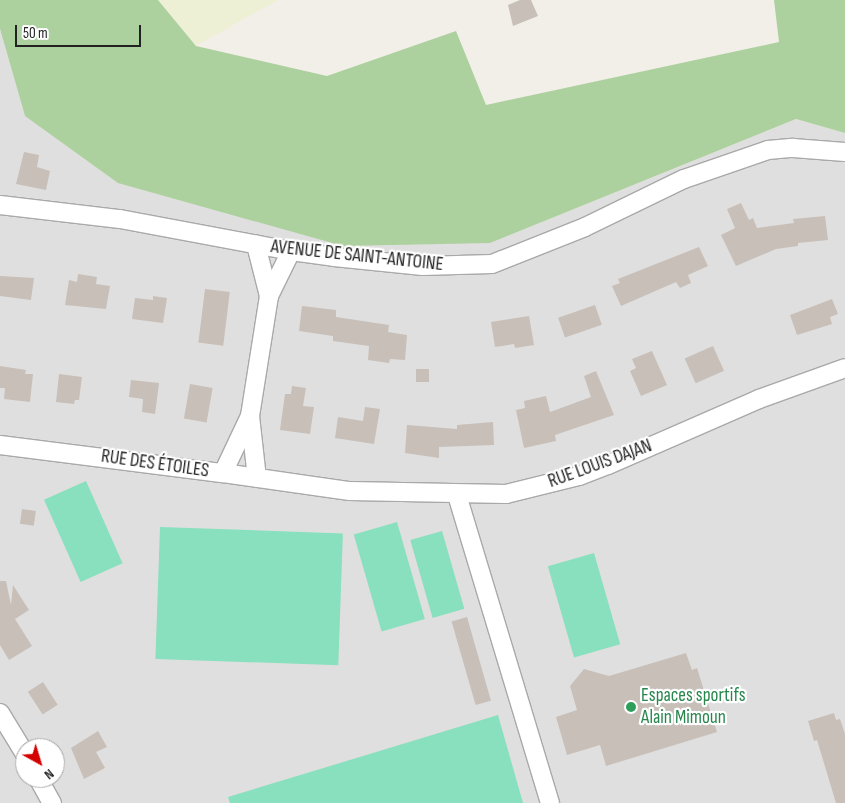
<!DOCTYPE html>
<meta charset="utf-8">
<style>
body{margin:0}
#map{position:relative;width:845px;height:803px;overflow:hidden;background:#f2efe9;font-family:"Sofia Sans Condensed",sans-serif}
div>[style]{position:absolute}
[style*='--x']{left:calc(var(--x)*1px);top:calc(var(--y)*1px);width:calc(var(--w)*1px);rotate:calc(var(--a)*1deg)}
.residential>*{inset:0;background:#e0dfdf}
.farmland>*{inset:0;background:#eef0d5}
.forest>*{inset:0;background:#add19e}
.pitch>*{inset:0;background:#88e0be;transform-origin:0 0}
.building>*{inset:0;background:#c7bfb8;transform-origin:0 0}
.roads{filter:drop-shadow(1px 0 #a9a9a9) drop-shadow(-1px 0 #a9a9a9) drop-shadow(0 1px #a9a9a9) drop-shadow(0 -1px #a9a9a9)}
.street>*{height:18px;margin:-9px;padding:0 9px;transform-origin:9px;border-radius:9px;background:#fff}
.dots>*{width:14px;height:14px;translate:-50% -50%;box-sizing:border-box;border:2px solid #fff;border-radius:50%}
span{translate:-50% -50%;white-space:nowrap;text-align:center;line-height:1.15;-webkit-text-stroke:4.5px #fff;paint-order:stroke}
.street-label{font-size:19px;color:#222}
.leisure-label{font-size:19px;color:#27864d}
.left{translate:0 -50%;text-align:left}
.north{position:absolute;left:15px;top:738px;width:50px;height:50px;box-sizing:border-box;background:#fff;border:1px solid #a7a7a7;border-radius:50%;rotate:141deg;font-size:14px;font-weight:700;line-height:20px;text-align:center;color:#222}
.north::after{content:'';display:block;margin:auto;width:18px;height:22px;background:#d40000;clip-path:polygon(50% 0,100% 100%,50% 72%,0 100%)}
.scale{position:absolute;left:15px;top:25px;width:126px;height:22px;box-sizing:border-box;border:2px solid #222;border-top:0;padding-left:6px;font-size:15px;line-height:18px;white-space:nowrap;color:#222;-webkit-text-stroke:4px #fff;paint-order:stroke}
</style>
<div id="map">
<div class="residential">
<i style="clip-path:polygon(evenodd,0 29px,25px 116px,490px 243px,796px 119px,845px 133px,845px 803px,0 803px,0 29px,25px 748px,55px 748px,55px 778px,25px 778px,25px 748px)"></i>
</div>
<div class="farmland">
<i style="clip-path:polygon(158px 0,278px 0,196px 46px)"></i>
</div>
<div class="forest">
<i style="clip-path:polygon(0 0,158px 0,196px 46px,327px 76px,456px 31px,486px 105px,779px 42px,774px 0,845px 0,845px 133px,796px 119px,490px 243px,343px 246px,118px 183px,25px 116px,0 29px)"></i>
</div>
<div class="pitch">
<i style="left:86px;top:481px;width:90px;height:46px;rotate:66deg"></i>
<i style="left:397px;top:522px;width:101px;height:45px;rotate:74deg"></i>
<i style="left:160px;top:527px;width:183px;height:132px;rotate:2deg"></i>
<i style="left:442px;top:531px;width:81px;height:33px;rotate:74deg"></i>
<i style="left:594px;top:553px;width:95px;height:48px;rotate:74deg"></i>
<i style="clip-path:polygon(498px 715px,523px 803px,230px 803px,228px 797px)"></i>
</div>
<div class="building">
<i style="clip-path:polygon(520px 0,531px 0,538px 16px,513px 26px,508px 5px)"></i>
<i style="clip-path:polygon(24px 152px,39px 155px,37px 167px,50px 171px,46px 190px,16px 184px)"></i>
<i style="clip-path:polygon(741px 203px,749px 220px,753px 218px,757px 228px,794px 223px,793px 219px,825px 216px,828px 240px,798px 243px,798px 246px,776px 249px,736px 266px,721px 235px,735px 228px,727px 209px)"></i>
<i style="clip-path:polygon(699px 247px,708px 266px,688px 275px,691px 283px,680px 288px,676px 282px,621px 306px,612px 286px,620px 283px,618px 279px)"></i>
<i style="clip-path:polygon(78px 274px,97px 277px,96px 284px,110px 286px,106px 309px,65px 305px,69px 280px,77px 282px)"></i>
<i style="clip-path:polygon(0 276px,34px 278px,31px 300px,0 296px)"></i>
<i style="left:205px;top:289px;width:25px;height:54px;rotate:7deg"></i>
<i style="clip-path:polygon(153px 296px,167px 298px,163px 323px,132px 319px,135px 298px,153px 300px)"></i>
<i style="clip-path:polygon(832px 299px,838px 314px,830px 317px,832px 324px,797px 335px,790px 315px)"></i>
<i style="left:595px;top:305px;width:21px;height:39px;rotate:71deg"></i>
<i style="clip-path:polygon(302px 306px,336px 310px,336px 317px,389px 325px,388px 332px,407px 335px,405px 360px,390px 359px,389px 363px,368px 360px,369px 346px,333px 341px,333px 336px,299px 331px)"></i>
<i style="clip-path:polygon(529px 316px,534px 345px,515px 348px,514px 344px,495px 347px,491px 322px)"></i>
<i style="left:713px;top:346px;width:27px;height:31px;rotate:66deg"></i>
<i style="clip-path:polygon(652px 351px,667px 385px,641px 396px,630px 371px,636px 368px,632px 359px)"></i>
<i style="clip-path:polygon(0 366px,26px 370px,25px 374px,33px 374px,30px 402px,4px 399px,5px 388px,0 388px)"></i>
<i style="left:416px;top:369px;width:13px;height:13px"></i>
<i style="clip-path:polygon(596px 371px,614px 415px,555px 435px,556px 441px,524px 448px,516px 410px,525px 408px,524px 401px,546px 396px,550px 412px,591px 397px,584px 376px)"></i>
<i style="clip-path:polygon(59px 374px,82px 377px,79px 400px,75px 400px,74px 404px,56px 402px)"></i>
<i style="clip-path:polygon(131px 380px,159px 383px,155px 414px,142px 412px,143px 399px,129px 397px)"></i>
<i style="left:190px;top:384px;width:23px;height:35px;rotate:10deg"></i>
<i style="clip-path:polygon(292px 386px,306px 388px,303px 406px,314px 407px,310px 434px,280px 430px,285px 394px,291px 394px)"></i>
<i style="clip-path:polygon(365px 407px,380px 409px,374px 444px,335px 438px,338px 417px,363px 421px)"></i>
<i style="clip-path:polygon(493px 422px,494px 445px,439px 447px,439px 458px,405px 453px,407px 425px,457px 429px,457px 425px)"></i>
<i style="left:22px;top:509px;width:14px;height:15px;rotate:8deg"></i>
<i style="clip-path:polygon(0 581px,6px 581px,11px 605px,13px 585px,29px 610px,15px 619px,32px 646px,9px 660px,0 645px)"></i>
<i style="left:467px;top:617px;width:87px;height:16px;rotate:74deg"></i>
<i style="clip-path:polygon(686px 653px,692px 670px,697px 668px,717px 732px,606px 766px,600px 745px,567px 755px,556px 717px,577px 710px,570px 686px,584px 669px,609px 676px)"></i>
<i style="left:43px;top:682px;width:27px;height:18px;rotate:57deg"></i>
<i style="clip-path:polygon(834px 713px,836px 720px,840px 719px,845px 734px,845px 803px,836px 803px,817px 740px,814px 741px,808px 721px)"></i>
<i style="clip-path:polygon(98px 731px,107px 747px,96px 752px,105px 768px,84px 779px,71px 748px)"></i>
</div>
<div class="roads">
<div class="street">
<i style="--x:0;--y:205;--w:121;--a:6.7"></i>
<i style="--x:120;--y:219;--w:174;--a:10.6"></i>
<i style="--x:291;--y:251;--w:43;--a:7.9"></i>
<i style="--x:334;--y:257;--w:89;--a:5.8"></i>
<i style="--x:423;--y:266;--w:69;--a:-1.7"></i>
<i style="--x:492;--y:264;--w:100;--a:-21.7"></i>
<i style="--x:585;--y:227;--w:110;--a:-25.9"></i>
<i style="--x:684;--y:179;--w:89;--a:-19"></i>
<i style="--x:768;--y:150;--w:25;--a:-5"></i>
<i style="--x:793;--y:148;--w:52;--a:4.4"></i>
<i style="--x:269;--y:296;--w:50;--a:-63.9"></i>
<i style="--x:250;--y:416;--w:62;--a:83.6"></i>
<i style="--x:0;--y:445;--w:225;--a:7.2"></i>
<i style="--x:223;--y:473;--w:63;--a:-64.7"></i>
<i style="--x:250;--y:416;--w:121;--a:-81"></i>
<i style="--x:269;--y:296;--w:53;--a:-104.3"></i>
<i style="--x:223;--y:473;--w:128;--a:8.1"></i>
<i style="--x:350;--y:491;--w:156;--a:1.1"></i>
<i style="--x:506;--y:494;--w:75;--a:-13.9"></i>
<i style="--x:579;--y:476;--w:31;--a:-21"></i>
<i style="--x:608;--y:465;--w:165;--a:-23.6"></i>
<i style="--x:759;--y:399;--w:91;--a:-19.8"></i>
<i style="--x:457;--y:495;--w:322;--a:73.2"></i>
<i style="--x:0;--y:713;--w:48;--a:58.6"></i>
<i style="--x:38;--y:778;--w:29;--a:61"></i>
</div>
</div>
<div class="dots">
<i style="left:631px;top:707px;background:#2e9e5b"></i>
</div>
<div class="street-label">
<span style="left:357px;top:256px;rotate:6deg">AVENUE DE SAINT-ANTOINE</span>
<span style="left:155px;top:464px;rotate:8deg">RUE DES ÉTOILES</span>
<span style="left:600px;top:464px;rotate:-20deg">RUE LOUIS DAJAN</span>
</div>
<div class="leisure-label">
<span class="left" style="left:641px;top:707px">Espaces sportifs<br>Alain Mimoun</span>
</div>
<div class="north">N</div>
<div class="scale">50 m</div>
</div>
